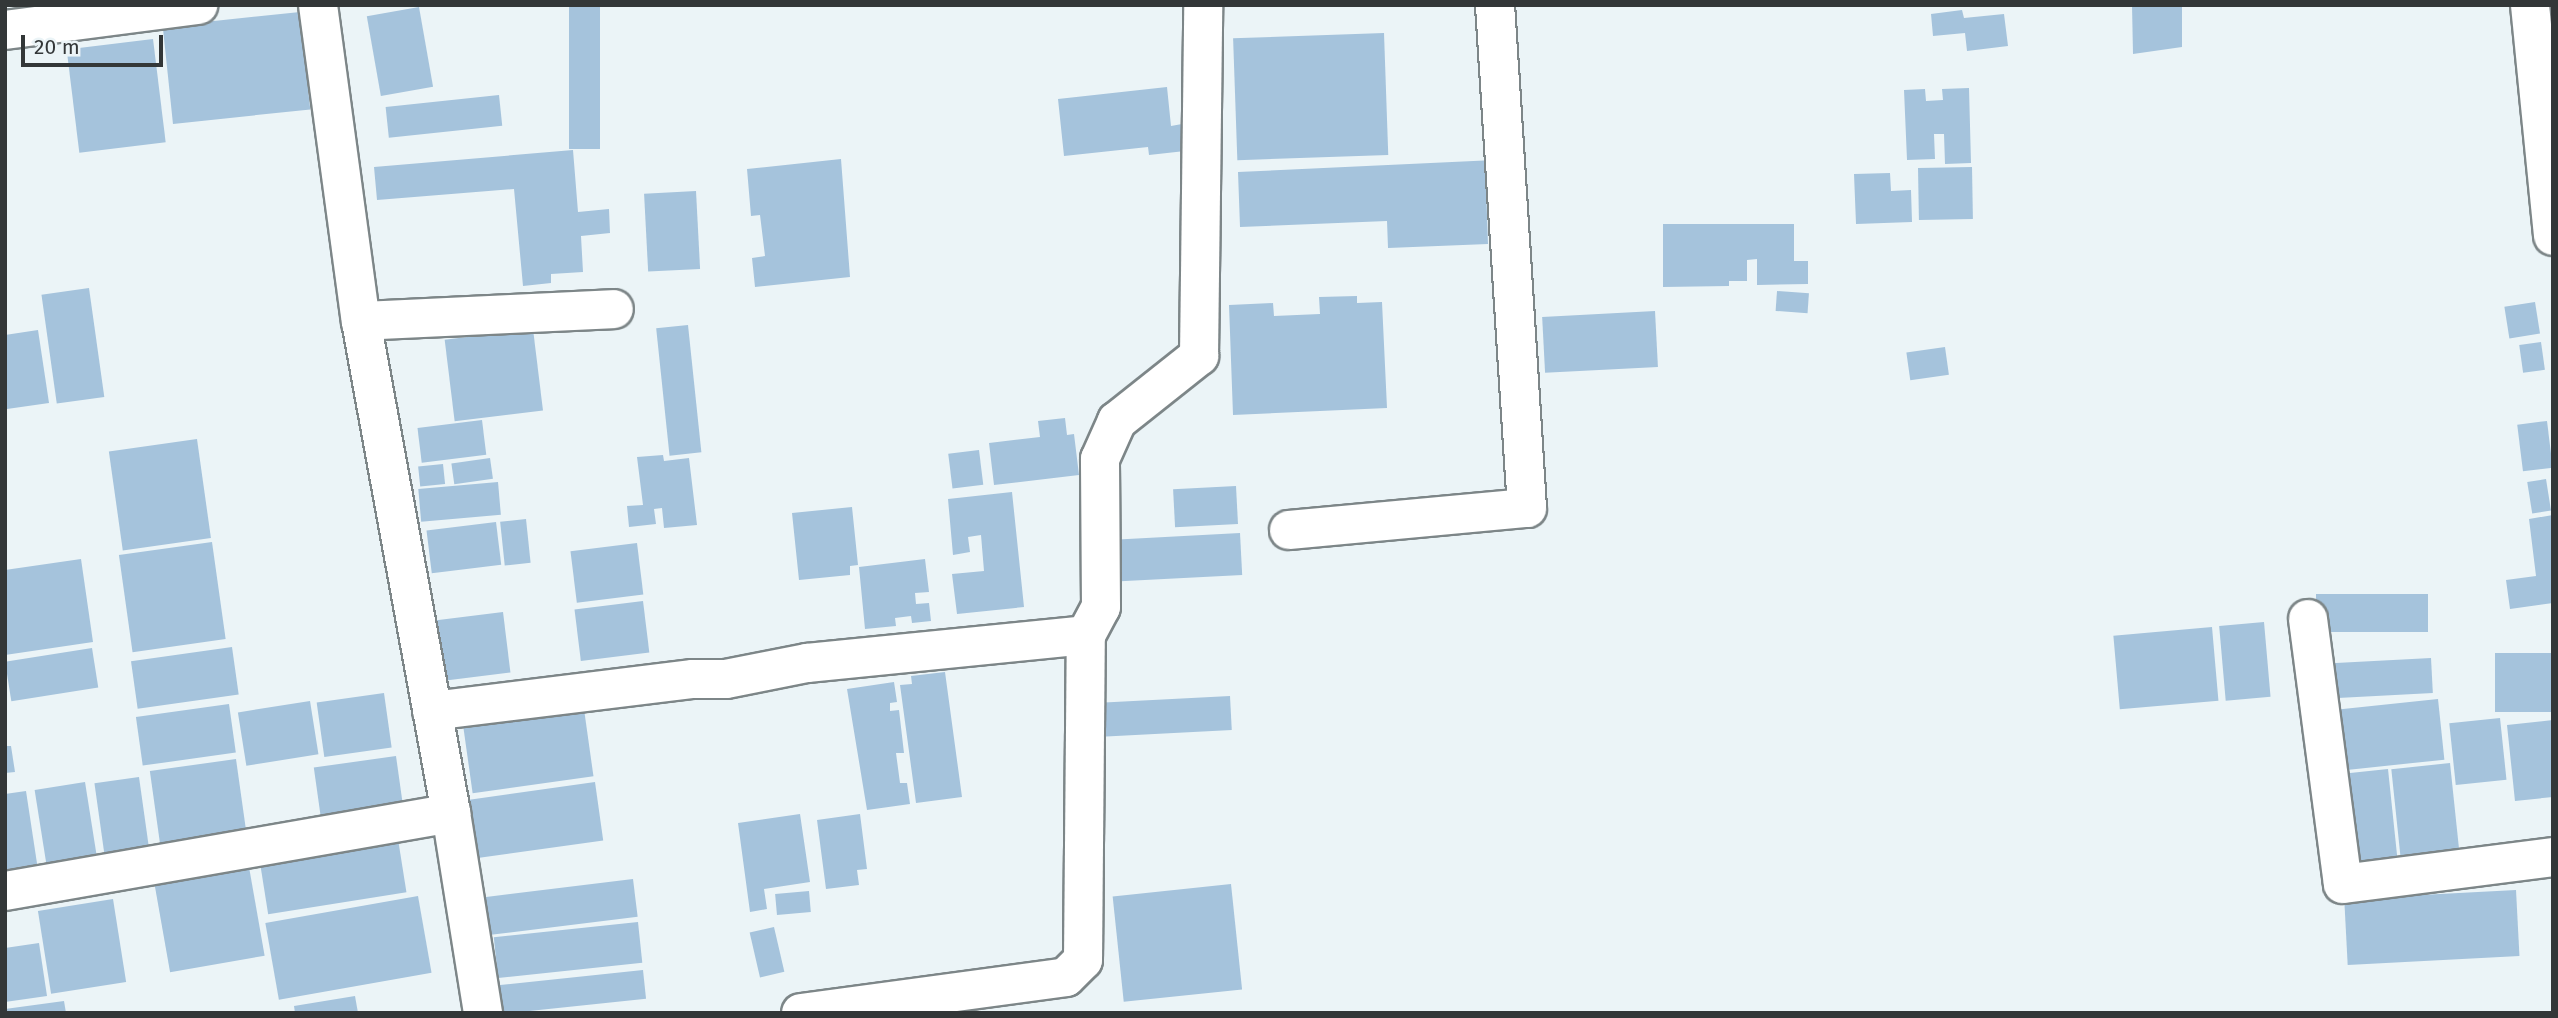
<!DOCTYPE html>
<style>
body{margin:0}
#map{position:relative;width:2558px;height:1018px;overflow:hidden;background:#ebf4f7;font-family:"Fira Sans",sans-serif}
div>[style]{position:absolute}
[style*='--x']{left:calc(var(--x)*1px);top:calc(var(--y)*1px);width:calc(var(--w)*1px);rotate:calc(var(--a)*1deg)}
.building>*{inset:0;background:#a5c3dc;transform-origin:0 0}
.roads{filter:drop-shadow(2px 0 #7d8688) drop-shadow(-2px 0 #7d8688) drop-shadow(0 2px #7d8688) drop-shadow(0 -2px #7d8688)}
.minor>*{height:38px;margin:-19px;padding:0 19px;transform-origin:19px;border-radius:19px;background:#fff}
span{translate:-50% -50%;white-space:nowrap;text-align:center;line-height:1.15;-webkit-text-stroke:5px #ebf4f7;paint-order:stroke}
.frame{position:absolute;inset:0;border:7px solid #333738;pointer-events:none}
.scale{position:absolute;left:21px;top:35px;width:142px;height:32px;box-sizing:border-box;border:4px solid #333738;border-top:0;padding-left:9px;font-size:21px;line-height:24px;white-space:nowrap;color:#333738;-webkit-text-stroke:5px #ebf4f7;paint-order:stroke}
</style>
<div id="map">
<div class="building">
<i style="left:569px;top:5px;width:31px;height:144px"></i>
<i style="clip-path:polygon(2132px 5px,2182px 5px,2182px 47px,2133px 54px)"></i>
<i style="left:419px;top:7px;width:81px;height:53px;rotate:80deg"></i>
<i style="clip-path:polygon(1962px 10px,1964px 18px,2004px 14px,2008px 46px,1967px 51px,1965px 33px,1933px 36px,1931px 14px)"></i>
<i style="left:300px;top:12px;width:98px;height:138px;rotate:84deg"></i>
<i style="left:1384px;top:33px;width:122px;height:151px;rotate:88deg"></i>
<i style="left:153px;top:39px;width:104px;height:87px;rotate:83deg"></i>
<i style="clip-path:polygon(1167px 87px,1171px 126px,1182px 124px,1185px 151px,1149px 155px,1148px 147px,1064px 156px,1058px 99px)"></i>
<i style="clip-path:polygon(1969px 88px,1971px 163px,1945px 164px,1944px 134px,1934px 134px,1935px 159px,1907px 160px,1904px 90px,1925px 89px,1926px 101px,1943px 100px,1942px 89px)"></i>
<i style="left:499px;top:95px;width:31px;height:114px;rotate:84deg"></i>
<i style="clip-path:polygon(573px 150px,578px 212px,609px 209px,610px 233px,581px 236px,583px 272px,551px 274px,551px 283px,523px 286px,514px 189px,377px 200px,374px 167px)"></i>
<i style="clip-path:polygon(841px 159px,850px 277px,755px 287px,752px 258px,765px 256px,760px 215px,751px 216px,747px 169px)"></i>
<i style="clip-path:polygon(1495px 160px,1496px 186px,1486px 186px,1488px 244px,1388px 248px,1387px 221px,1240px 227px,1238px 172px)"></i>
<i style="left:1972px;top:167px;width:52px;height:54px;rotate:89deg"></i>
<i style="clip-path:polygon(1890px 173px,1891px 191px,1911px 190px,1912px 222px,1856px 224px,1854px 174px)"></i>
<i style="left:696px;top:191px;width:78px;height:52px;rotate:87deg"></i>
<i style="clip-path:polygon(1663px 224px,1794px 224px,1794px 261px,1808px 261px,1808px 284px,1757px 285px,1757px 259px,1747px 260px,1747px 281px,1729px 281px,1729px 286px,1663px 287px)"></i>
<i style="left:89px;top:288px;width:110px;height:48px;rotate:82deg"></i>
<i style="left:1777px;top:291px;width:32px;height:20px;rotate:4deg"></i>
<i style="clip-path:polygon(1357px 296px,1357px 303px,1382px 302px,1387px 408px,1233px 415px,1229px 305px,1273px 303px,1274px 316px,1320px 314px,1319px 297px)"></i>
<i style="left:2535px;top:302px;width:32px;height:31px;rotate:81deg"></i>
<i style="left:1655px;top:311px;width:56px;height:113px;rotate:87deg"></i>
<i style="left:688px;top:325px;width:128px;height:32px;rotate:84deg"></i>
<i style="left:533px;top:329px;width:82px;height:89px;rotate:83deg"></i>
<i style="clip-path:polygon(38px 330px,49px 403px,7px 409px,5px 335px)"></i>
<i style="left:2541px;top:342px;width:28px;height:22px;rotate:82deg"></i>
<i style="left:1945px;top:347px;width:28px;height:39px;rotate:82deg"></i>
<i style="clip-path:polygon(1065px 418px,1067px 435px,1074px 434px,1079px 475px,994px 485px,989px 443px,1040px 437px,1038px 421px)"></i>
<i style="left:482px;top:420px;width:35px;height:65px;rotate:83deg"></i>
<i style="left:2547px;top:421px;width:47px;height:30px;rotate:83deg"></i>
<i style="left:197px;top:439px;width:100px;height:89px;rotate:82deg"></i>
<i style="left:979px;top:450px;width:35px;height:31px;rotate:83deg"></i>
<i style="clip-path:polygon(663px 455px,664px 461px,689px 458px,697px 525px,664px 528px,662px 508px,654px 509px,656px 524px,629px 527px,627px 506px,643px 505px,637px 457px)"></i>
<i style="left:490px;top:458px;width:21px;height:39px;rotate:82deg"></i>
<i style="left:443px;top:464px;width:20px;height:25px;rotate:84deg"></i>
<i style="left:2546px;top:479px;width:32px;height:19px;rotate:81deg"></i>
<i style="left:498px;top:482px;width:33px;height:80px;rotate:85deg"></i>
<i style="left:1236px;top:486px;width:38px;height:63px;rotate:87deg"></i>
<i style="clip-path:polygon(1012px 492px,1024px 607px,957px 614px,952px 574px,984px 571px,981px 535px,968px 537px,970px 552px,953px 555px,948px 499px)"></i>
<i style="clip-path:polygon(852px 507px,858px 565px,850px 566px,850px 575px,799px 580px,792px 513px)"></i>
<i style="clip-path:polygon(2553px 515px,2553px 603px,2510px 609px,2506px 580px,2536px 576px,2529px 519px)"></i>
<i style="left:526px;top:519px;width:44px;height:26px;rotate:84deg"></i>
<i style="left:496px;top:522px;width:43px;height:70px;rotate:83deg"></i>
<i style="left:1240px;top:533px;width:42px;height:122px;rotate:87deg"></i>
<i style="left:212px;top:542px;width:98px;height:94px;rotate:82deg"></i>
<i style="left:637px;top:543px;width:52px;height:67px;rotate:83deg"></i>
<i style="clip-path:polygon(81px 559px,93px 642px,5px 655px,5px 570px)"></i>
<i style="clip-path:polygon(925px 559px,929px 592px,915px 593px,916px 604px,929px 603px,931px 621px,912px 623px,911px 616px,895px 618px,896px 626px,865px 629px,859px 567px)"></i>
<i style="left:2428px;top:594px;width:38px;height:112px;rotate:90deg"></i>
<i style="left:643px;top:601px;width:52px;height:69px;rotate:83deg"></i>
<i style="left:503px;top:612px;width:61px;height:67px;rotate:83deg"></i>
<i style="left:2264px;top:622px;width:75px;height:45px;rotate:85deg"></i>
<i style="left:2212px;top:627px;width:74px;height:99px;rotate:85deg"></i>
<i style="left:232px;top:647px;width:48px;height:102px;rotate:82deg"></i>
<i style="left:92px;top:648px;width:40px;height:88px;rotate:81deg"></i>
<i style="left:2553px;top:653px;width:59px;height:58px;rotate:90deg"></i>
<i style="left:2431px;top:658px;width:35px;height:119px;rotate:87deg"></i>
<i style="clip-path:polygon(945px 672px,962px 797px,916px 803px,900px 685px,912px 684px,911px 676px)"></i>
<i style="clip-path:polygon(894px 682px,897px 702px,890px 703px,890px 711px,899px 710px,904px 753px,896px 753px,900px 783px,907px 783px,910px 804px,867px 810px,847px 689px)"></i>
<i style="left:384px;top:693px;width:55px;height:68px;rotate:82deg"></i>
<i style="left:1230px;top:696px;width:34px;height:145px;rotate:87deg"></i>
<i style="left:2438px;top:699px;width:61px;height:117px;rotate:84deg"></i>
<i style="left:310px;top:701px;width:54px;height:73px;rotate:81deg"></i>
<i style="left:229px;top:704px;width:49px;height:94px;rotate:82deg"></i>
<i style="left:584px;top:709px;width:68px;height:122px;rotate:82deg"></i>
<i style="left:2500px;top:718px;width:62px;height:51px;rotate:84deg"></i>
<i style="clip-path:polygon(2553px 720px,2553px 797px,2515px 801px,2507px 725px)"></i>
<i style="clip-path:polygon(5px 746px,11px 746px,15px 772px,5px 773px)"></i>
<i style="left:396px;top:756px;width:52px;height:83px;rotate:82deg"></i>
<i style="left:236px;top:759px;width:75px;height:87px;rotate:82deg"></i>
<i style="left:2450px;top:763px;width:88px;height:59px;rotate:84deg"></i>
<i style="left:2388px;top:769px;width:91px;height:69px;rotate:84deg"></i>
<i style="left:139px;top:777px;width:77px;height:45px;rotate:82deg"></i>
<i style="left:85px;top:782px;width:77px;height:51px;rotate:81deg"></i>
<i style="left:595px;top:782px;width:59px;height:134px;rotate:82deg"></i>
<i style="clip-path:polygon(26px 791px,38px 870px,5px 875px,5px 794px)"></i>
<i style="clip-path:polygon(800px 814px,810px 882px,764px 889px,767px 909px,750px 912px,738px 823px)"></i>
<i style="clip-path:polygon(860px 814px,867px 869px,857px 870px,859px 885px,826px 889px,817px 820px)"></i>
<i style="left:398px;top:839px;width:54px;height:140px;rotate:81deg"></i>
<i style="left:249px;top:867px;width:90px;height:96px;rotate:80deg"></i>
<i style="left:633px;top:879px;width:38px;height:150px;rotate:83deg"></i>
<i style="left:1231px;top:884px;width:106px;height:119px;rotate:84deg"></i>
<i style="left:2516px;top:890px;width:66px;height:172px;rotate:87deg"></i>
<i style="left:809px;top:891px;width:21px;height:34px;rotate:85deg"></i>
<i style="left:418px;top:896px;width:78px;height:155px;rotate:80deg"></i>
<i style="left:113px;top:899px;width:84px;height:76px;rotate:81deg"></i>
<i style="left:638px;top:922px;width:41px;height:145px;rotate:84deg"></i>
<i style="left:774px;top:927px;width:46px;height:25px;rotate:77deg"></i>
<i style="clip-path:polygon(39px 943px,47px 996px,5px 1002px,5px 948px)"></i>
<i style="left:643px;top:970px;width:29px;height:151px;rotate:84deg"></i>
<i style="clip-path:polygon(355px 996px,358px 1013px,295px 1013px,294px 1006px)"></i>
<i style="clip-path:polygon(64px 1001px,66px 1013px,5px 1013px,5px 1009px)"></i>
</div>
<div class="roads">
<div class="minor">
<i style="--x:318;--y:5;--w:319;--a:82.3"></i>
<i style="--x:361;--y:321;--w:500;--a:79.63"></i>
<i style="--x:451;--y:813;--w:203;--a:80.9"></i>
<i style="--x:2530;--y:5;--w:232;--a:84.3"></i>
<i style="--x:5;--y:30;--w:195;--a:-7.4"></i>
<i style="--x:361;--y:321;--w:253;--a:-2.7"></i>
<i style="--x:1289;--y:530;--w:239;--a:-5.3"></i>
<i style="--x:1527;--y:508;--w:504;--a:-93.64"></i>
<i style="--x:2308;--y:619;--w:267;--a:82.5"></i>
<i style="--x:2343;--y:884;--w:212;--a:-7.3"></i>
<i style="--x:432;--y:711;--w:263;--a:-7"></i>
<i style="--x:693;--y:679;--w:33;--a:0"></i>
<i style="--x:726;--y:679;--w:83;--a:-11.2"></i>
<i style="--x:807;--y:663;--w:280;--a:-5.7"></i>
<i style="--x:1086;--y:635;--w:32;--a:-62"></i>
<i style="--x:1101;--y:607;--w:148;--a:-90.4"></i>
<i style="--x:1100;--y:459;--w:42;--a:-65.9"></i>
<i style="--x:1117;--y:421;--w:105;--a:-38.4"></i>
<i style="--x:1199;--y:356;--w:351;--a:-89.3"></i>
<i style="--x:5;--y:891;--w:453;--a:-9.9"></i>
<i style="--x:801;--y:1013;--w:267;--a:-7.7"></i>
<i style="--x:1066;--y:977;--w:24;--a:-45"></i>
<i style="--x:1083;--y:960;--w:325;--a:-89.5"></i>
</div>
</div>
<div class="frame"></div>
<div class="scale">20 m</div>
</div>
